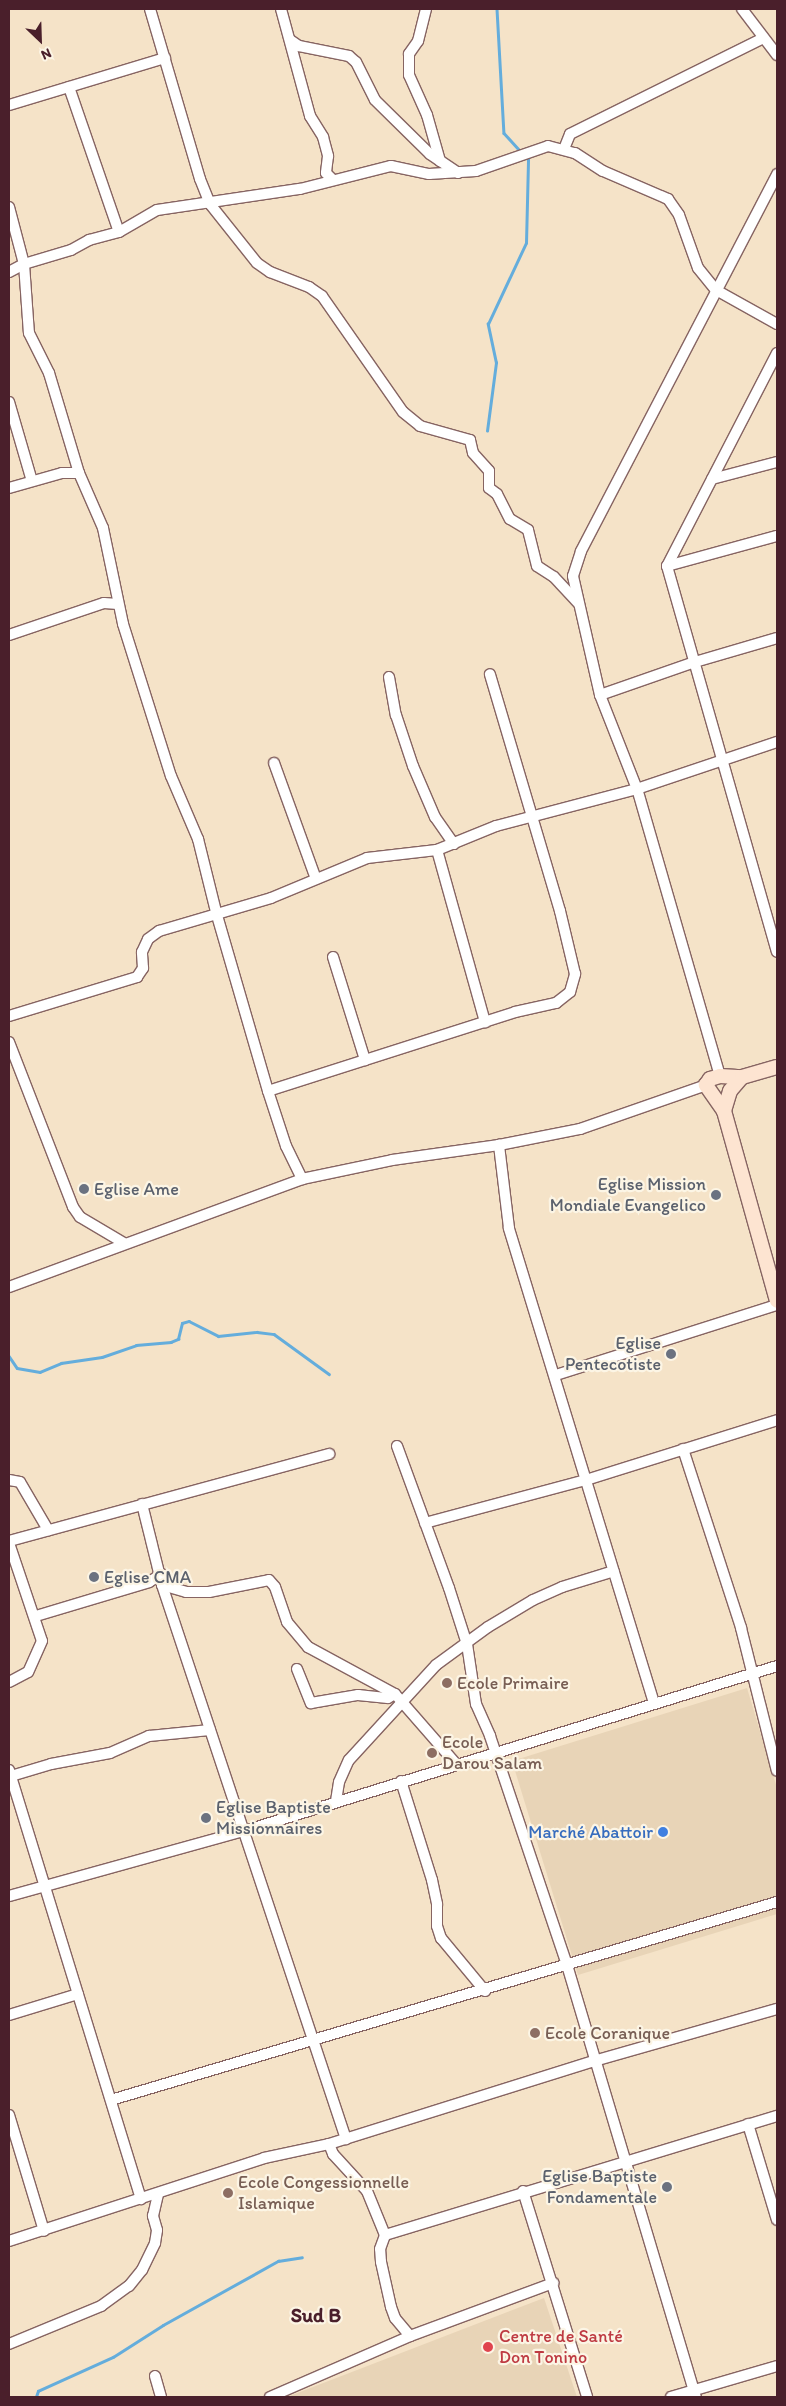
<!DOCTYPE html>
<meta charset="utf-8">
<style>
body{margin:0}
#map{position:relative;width:786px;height:2406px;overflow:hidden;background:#f5e3c8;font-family:Itim,sans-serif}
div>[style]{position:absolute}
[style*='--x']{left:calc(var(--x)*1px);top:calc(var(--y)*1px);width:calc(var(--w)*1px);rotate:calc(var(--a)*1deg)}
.built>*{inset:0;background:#e8d4b7}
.stream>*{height:2.5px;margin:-1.25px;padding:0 1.25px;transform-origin:1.25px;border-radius:1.25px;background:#64addc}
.roads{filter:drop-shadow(1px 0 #866462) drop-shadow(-1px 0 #866462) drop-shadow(0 1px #866462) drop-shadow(0 -1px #866462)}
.street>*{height:10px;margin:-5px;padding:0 5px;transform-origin:5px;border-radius:5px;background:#fff}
.secondary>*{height:14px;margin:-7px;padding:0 7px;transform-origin:7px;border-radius:7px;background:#fde4d1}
.dots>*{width:14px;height:14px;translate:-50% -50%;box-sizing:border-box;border:2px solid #fcf5e5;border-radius:50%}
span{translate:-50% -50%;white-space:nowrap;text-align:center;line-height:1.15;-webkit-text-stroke:4.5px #fcf5e5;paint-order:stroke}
.worship-label{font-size:18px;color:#5b616d}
.right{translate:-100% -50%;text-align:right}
.left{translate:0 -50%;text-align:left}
.education-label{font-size:18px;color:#785e54}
.shop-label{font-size:18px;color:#366cbe}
.health-label{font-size:18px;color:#be3a42}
.quarter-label{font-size:20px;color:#4a1f2b;font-weight:700}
.frame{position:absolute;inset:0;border:10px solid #4a1f2b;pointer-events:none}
.north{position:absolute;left:15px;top:15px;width:50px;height:50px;-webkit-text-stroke:4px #fcf5e5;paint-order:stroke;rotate:156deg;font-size:14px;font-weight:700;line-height:20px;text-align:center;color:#4a1f2b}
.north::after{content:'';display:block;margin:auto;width:18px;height:22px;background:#4a1f2b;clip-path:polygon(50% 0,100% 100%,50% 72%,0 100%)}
</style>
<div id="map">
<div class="built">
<i style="clip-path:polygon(747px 1688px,777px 1788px,777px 1914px,578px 1975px,512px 1761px)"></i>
<i style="clip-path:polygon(544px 2298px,577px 2397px,287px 2397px)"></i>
</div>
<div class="stream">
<i style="--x:497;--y:9;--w:124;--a:86.8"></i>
<i style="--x:504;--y:133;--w:25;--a:48"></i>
<i style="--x:487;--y:431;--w:69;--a:-82.5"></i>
<i style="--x:496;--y:363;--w:40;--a:-102"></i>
<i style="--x:488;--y:324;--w:89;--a:-64.9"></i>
<i style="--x:526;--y:243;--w:83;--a:-88.6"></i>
<i style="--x:528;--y:160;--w:5;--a:-127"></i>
<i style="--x:9;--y:1356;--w:14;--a:56"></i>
<i style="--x:17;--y:1368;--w:23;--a:10"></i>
<i style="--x:40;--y:1372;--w:23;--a:-23"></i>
<i style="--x:61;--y:1363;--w:41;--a:-8.3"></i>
<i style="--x:102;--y:1357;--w:36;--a:-19"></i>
<i style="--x:136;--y:1345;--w:35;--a:-5"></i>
<i style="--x:171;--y:1342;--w:8;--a:-23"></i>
<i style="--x:178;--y:1339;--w:16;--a:-76"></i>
<i style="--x:182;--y:1323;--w:7;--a:-16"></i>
<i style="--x:189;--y:1321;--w:33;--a:27"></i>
<i style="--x:218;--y:1336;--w:39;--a:-6"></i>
<i style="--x:257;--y:1332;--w:17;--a:7"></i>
<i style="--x:274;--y:1334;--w:68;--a:36"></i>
<i style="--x:36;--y:2397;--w:6;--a:-72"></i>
<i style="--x:38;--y:2391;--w:82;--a:-24.4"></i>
<i style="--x:113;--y:2357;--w:59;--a:-32.6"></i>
<i style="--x:163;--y:2325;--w:132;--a:-29.1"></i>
<i style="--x:278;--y:2261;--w:24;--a:-9"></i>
</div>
<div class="roads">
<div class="street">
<i style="--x:150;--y:9;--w:177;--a:73.6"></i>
<i style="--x:200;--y:179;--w:27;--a:68"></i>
<i style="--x:210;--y:204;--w:75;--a:51.5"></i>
<i style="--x:257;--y:263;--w:16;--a:35"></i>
<i style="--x:270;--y:272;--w:42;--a:21"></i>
<i style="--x:309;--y:287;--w:16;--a:35"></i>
<i style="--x:322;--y:296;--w:141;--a:55.1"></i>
<i style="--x:403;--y:412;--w:22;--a:39"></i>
<i style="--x:420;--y:426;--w:52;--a:15.6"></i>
<i style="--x:470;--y:440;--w:13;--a:77"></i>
<i style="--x:473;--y:453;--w:24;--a:48"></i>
<i style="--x:489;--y:471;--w:17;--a:90"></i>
<i style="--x:489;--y:488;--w:10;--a:37"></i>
<i style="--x:497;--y:494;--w:28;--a:63"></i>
<i style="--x:510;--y:519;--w:21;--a:31"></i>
<i style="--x:528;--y:530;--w:37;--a:76"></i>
<i style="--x:537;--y:566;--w:20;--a:33"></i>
<i style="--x:554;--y:577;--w:35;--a:47"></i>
<i style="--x:281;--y:9;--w:111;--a:74.8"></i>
<i style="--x:310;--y:116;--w:25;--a:58"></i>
<i style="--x:323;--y:137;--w:20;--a:75"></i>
<i style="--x:328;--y:156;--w:17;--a:97"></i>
<i style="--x:326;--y:173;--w:10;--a:45"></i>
<i style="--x:426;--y:9;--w:33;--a:104"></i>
<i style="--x:418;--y:41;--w:16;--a:125"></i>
<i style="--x:409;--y:54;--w:21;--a:90"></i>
<i style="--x:409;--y:75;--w:44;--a:65.8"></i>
<i style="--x:427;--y:115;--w:48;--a:74.2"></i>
<i style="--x:742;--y:9;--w:58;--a:52.7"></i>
<i style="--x:290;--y:40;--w:11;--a:34"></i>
<i style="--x:299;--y:46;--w:51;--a:11.3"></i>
<i style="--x:349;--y:56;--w:9;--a:41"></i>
<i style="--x:356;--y:62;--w:42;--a:63.4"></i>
<i style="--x:375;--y:100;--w:77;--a:44.5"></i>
<i style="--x:430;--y:154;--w:34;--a:34"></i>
<i style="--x:69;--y:87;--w:153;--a:71"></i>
<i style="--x:9;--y:105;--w:163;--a:-16.8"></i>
<i style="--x:564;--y:149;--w:16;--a:-68"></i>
<i style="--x:570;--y:134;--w:216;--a:-26.4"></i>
<i style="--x:9;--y:207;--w:59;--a:75.3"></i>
<i style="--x:24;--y:264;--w:69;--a:85.9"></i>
<i style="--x:29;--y:333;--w:45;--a:63.4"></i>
<i style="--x:49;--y:373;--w:104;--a:73.3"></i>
<i style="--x:79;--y:473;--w:60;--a:66.4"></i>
<i style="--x:103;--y:528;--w:98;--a:78.2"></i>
<i style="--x:123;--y:624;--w:159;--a:72.5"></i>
<i style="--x:171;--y:776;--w:69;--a:66.8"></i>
<i style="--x:198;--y:839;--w:75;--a:76.1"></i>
<i style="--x:216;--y:912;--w:186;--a:73.8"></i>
<i style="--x:268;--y:1091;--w:58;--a:71.9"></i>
<i style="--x:286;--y:1146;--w:37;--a:64"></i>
<i style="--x:9;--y:272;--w:17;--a:-28"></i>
<i style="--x:24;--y:264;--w:49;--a:-16.6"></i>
<i style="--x:71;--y:250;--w:21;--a:-29"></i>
<i style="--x:89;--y:240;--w:31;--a:-15"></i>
<i style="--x:119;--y:232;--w:44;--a:-30.1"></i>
<i style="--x:157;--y:210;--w:145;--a:-8.4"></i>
<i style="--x:300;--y:189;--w:94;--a:-14.2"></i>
<i style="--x:391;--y:166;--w:39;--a:12"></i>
<i style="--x:429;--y:174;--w:47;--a:-3.7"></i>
<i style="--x:476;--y:171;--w:76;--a:-19.1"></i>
<i style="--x:548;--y:146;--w:28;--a:15"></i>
<i style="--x:575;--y:153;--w:33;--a:33"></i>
<i style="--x:603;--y:171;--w:71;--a:23.3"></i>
<i style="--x:668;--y:199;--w:19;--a:55"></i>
<i style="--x:679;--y:215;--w:56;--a:70.3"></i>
<i style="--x:698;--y:268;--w:28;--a:51"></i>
<i style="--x:716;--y:290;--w:70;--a:29.1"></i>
<i style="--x:777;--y:353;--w:240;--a:117.3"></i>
<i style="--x:667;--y:566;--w:401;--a:74.1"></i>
<i style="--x:9;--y:402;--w:82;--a:73.8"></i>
<i style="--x:712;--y:479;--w:67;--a:-14.7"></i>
<i style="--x:9;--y:488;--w:55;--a:-15.8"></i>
<i style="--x:62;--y:473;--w:17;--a:0"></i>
<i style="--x:667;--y:566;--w:114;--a:-15.3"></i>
<i style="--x:9;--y:635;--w:100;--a:-18.6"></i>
<i style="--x:104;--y:603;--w:14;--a:4"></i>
<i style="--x:389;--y:677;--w:39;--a:80"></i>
<i style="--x:396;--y:715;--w:54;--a:71.6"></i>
<i style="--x:413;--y:766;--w:56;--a:66.7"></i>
<i style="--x:435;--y:817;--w:33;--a:55"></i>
<i style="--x:600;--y:695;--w:101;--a:-19.2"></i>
<i style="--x:695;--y:662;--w:85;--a:-16.3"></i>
<i style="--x:274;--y:763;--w:123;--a:70.1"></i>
<i style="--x:437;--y:850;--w:179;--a:74.4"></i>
<i style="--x:333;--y:957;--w:108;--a:72.7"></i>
<i style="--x:9;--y:1016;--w:134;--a:-16.9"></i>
<i style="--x:137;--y:977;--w:11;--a:-56"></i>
<i style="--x:143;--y:968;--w:16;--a:-94"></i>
<i style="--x:142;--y:952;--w:14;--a:-65"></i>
<i style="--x:148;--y:939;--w:14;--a:-36"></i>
<i style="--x:159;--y:931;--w:117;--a:-16.4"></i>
<i style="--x:271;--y:898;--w:104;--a:-22.6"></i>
<i style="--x:367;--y:858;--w:70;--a:-6.5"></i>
<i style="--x:437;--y:850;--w:64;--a:-22.1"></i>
<i style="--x:496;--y:826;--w:146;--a:-14.7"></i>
<i style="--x:637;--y:789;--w:148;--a:-18.6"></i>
<i style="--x:9;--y:1042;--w:177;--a:68.8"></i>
<i style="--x:73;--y:1207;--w:12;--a:55"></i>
<i style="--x:80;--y:1217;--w:51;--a:30.6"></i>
<i style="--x:720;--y:1076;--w:299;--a:-106.1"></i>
<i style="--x:637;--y:789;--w:101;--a:-111.5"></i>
<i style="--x:600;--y:695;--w:122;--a:-102.8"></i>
<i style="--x:573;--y:576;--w:26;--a:-72"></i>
<i style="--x:581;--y:551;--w:425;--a:-62.5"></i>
<i style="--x:268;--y:1091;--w:259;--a:-17.7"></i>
<i style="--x:515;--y:1012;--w:42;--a:-12.4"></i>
<i style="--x:556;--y:1003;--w:18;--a:-38"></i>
<i style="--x:570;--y:992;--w:19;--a:-74"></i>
<i style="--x:575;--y:974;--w:65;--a:-103.4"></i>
<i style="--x:560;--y:911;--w:247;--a:-106.5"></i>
<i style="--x:9;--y:1287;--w:312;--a:-20.2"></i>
<i style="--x:302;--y:1179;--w:92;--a:-11.9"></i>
<i style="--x:392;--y:1160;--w:108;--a:-8"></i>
<i style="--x:556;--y:1375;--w:232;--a:-17.6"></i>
<i style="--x:397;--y:1446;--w:151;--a:69.9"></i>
<i style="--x:449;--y:1588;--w:59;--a:72.2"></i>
<i style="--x:467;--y:1644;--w:61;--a:81.5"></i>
<i style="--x:476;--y:1704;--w:35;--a:66"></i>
<i style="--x:490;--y:1736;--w:242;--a:71.4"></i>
<i style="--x:567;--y:1965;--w:451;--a:73.4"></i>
<i style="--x:683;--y:1449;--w:188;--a:72"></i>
<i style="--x:741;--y:1628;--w:147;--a:75.9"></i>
<i style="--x:9;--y:1480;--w:11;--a:10"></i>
<i style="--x:20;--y:1482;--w:56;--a:59.7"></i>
<i style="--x:142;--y:1504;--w:83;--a:76.1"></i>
<i style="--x:162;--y:1585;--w:584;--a:71.63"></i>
<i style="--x:425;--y:1523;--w:167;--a:-15"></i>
<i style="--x:586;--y:1480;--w:200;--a:-17.4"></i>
<i style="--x:9;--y:1541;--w:332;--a:-15.2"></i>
<i style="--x:9;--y:1543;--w:103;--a:71.4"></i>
<i style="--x:42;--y:1641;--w:34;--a:114"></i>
<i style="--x:28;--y:1672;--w:21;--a:152"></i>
<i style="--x:162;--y:1585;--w:25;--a:16"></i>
<i style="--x:186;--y:1592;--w:23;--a:0"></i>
<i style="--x:209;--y:1592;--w:61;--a:-11.3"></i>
<i style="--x:269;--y:1580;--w:9;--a:49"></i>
<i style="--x:275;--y:1587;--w:37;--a:71"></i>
<i style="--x:287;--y:1622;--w:33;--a:50"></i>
<i style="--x:308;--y:1647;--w:99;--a:28.4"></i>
<i style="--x:395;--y:1694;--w:94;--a:48.9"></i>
<i style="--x:36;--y:1616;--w:118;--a:-16.7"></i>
<i style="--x:149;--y:1582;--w:15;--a:-32"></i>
<i style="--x:297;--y:1669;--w:37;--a:68"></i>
<i style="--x:311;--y:1703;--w:48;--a:-9.7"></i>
<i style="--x:358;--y:1695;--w:30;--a:6"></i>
<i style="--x:388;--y:1698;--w:8;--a:-30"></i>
<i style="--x:654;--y:1703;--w:497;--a:-107"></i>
<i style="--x:509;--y:1228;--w:84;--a:-96.9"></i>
<i style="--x:499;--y:1145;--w:83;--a:-11.2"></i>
<i style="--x:580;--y:1129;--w:133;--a:-19.2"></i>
<i style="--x:9;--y:1770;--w:449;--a:72.9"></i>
<i style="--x:11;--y:1776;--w:42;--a:-16.7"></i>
<i style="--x:51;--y:1764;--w:60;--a:-10.6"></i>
<i style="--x:110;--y:1753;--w:43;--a:-23.6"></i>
<i style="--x:149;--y:1736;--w:61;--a:-5.6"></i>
<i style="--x:401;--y:1781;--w:104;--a:72.6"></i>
<i style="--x:432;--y:1880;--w:25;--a:78"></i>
<i style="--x:437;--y:1904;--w:22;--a:90"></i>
<i style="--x:437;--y:1926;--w:13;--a:72"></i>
<i style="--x:441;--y:1938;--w:69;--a:50.3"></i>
<i style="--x:336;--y:1801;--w:19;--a:-81"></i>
<i style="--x:339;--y:1782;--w:24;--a:-66"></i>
<i style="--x:349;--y:1760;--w:129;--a:-47.5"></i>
<i style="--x:436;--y:1665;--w:64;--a:-36.2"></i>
<i style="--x:488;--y:1627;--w:52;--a:-31"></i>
<i style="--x:533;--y:1600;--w:32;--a:-24"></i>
<i style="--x:562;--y:1587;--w:54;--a:-17.1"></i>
<i style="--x:9;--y:1896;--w:244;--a:-15.5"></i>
<i style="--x:244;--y:1831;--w:558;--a:-17.2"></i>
<i style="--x:9;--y:2015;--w:72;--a:-16.9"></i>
<i style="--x:111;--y:2100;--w:695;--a:-16.56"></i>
<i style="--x:9;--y:2115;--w:121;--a:73.2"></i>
<i style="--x:748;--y:2124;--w:100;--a:73.2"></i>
<i style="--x:329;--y:2144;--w:11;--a:68"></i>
<i style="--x:333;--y:2154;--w:50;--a:47.4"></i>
<i style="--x:367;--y:2191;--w:48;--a:67.8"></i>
<i style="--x:523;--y:2191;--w:216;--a:72.7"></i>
<i style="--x:9;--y:2241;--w:268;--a:-18"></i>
<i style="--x:264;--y:2158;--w:66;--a:-12.2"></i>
<i style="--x:329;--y:2144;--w:278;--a:-17.4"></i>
<i style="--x:594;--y:2061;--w:190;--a:-15.9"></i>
<i style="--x:410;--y:2336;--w:23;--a:-130"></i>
<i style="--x:395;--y:2318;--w:12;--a:-110"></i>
<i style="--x:391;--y:2307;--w:46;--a:-102.5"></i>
<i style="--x:381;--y:2262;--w:13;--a:-94"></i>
<i style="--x:380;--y:2249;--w:15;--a:-70"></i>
<i style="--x:385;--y:2235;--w:410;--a:-16.9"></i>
<i style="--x:9;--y:2344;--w:100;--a:-22.4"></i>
<i style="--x:101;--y:2306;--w:34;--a:-36"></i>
<i style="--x:129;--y:2286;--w:21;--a:-51"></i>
<i style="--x:142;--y:2270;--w:30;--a:-64"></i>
<i style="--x:155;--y:2243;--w:13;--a:-81"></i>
<i style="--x:157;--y:2230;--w:15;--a:-106"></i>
<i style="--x:153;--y:2216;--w:23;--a:-77"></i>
<i style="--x:155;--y:2376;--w:22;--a:74"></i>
<i style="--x:270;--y:2397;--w:153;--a:-23.5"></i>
<i style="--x:410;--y:2336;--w:153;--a:-20.3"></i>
<i style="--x:671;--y:2397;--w:110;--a:-16.3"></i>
</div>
<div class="secondary">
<i style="--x:742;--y:1077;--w:18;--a:131"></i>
<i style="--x:730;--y:1091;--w:21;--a:107"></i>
<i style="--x:724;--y:1111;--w:197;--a:74.4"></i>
<i style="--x:724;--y:1111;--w:32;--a:-125"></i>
<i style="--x:706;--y:1085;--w:7;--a:-56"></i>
<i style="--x:710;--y:1079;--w:10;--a:-17"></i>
<i style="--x:720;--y:1076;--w:22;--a:3"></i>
<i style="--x:742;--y:1077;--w:36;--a:-16"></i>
</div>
</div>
<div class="dots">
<i style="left:84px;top:1189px;background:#6b7280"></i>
<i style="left:716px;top:1195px;background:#6b7280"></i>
<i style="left:671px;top:1354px;background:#6b7280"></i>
<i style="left:94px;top:1577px;background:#6b7280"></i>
<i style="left:447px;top:1683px;background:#8d6e63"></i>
<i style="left:432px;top:1753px;background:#8d6e63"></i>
<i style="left:206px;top:1818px;background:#6b7280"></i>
<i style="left:663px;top:1832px;background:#3f7fe0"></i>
<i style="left:535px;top:2033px;background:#8d6e63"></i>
<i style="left:667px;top:2187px;background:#6b7280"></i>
<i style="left:228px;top:2193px;background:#8d6e63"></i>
<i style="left:488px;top:2347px;background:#e0444e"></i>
</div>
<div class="worship-label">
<span class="right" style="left:706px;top:1195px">Eglise Mission<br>Mondiale Evangelico</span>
<span class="left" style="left:94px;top:1189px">Eglise Ame</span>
<span class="right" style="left:661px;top:1354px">Eglise<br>Pentecotiste</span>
<span class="left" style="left:104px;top:1577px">Eglise CMA</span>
<span class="left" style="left:216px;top:1818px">Eglise Baptiste<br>Missionnaires</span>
<span class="right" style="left:657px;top:2187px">Eglise Baptiste<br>Fondamentale</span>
</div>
<div class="education-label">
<span class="left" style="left:457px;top:1683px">Ecole Primaire</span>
<span class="left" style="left:442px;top:1753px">Ecole<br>Darou Salam</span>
<span class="left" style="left:545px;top:2033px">Ecole Coranique</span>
<span class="left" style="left:238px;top:2193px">Ecole Congessionnelle<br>Islamique</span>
</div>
<div class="shop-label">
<span class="right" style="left:653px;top:1832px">Marché Abattoir</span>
</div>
<div class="health-label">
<span class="left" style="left:499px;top:2347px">Centre de Santé<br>Don Tonino</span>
</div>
<div class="quarter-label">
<span style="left:316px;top:2315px">Sud B</span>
</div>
<div class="frame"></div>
<div class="north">N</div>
</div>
